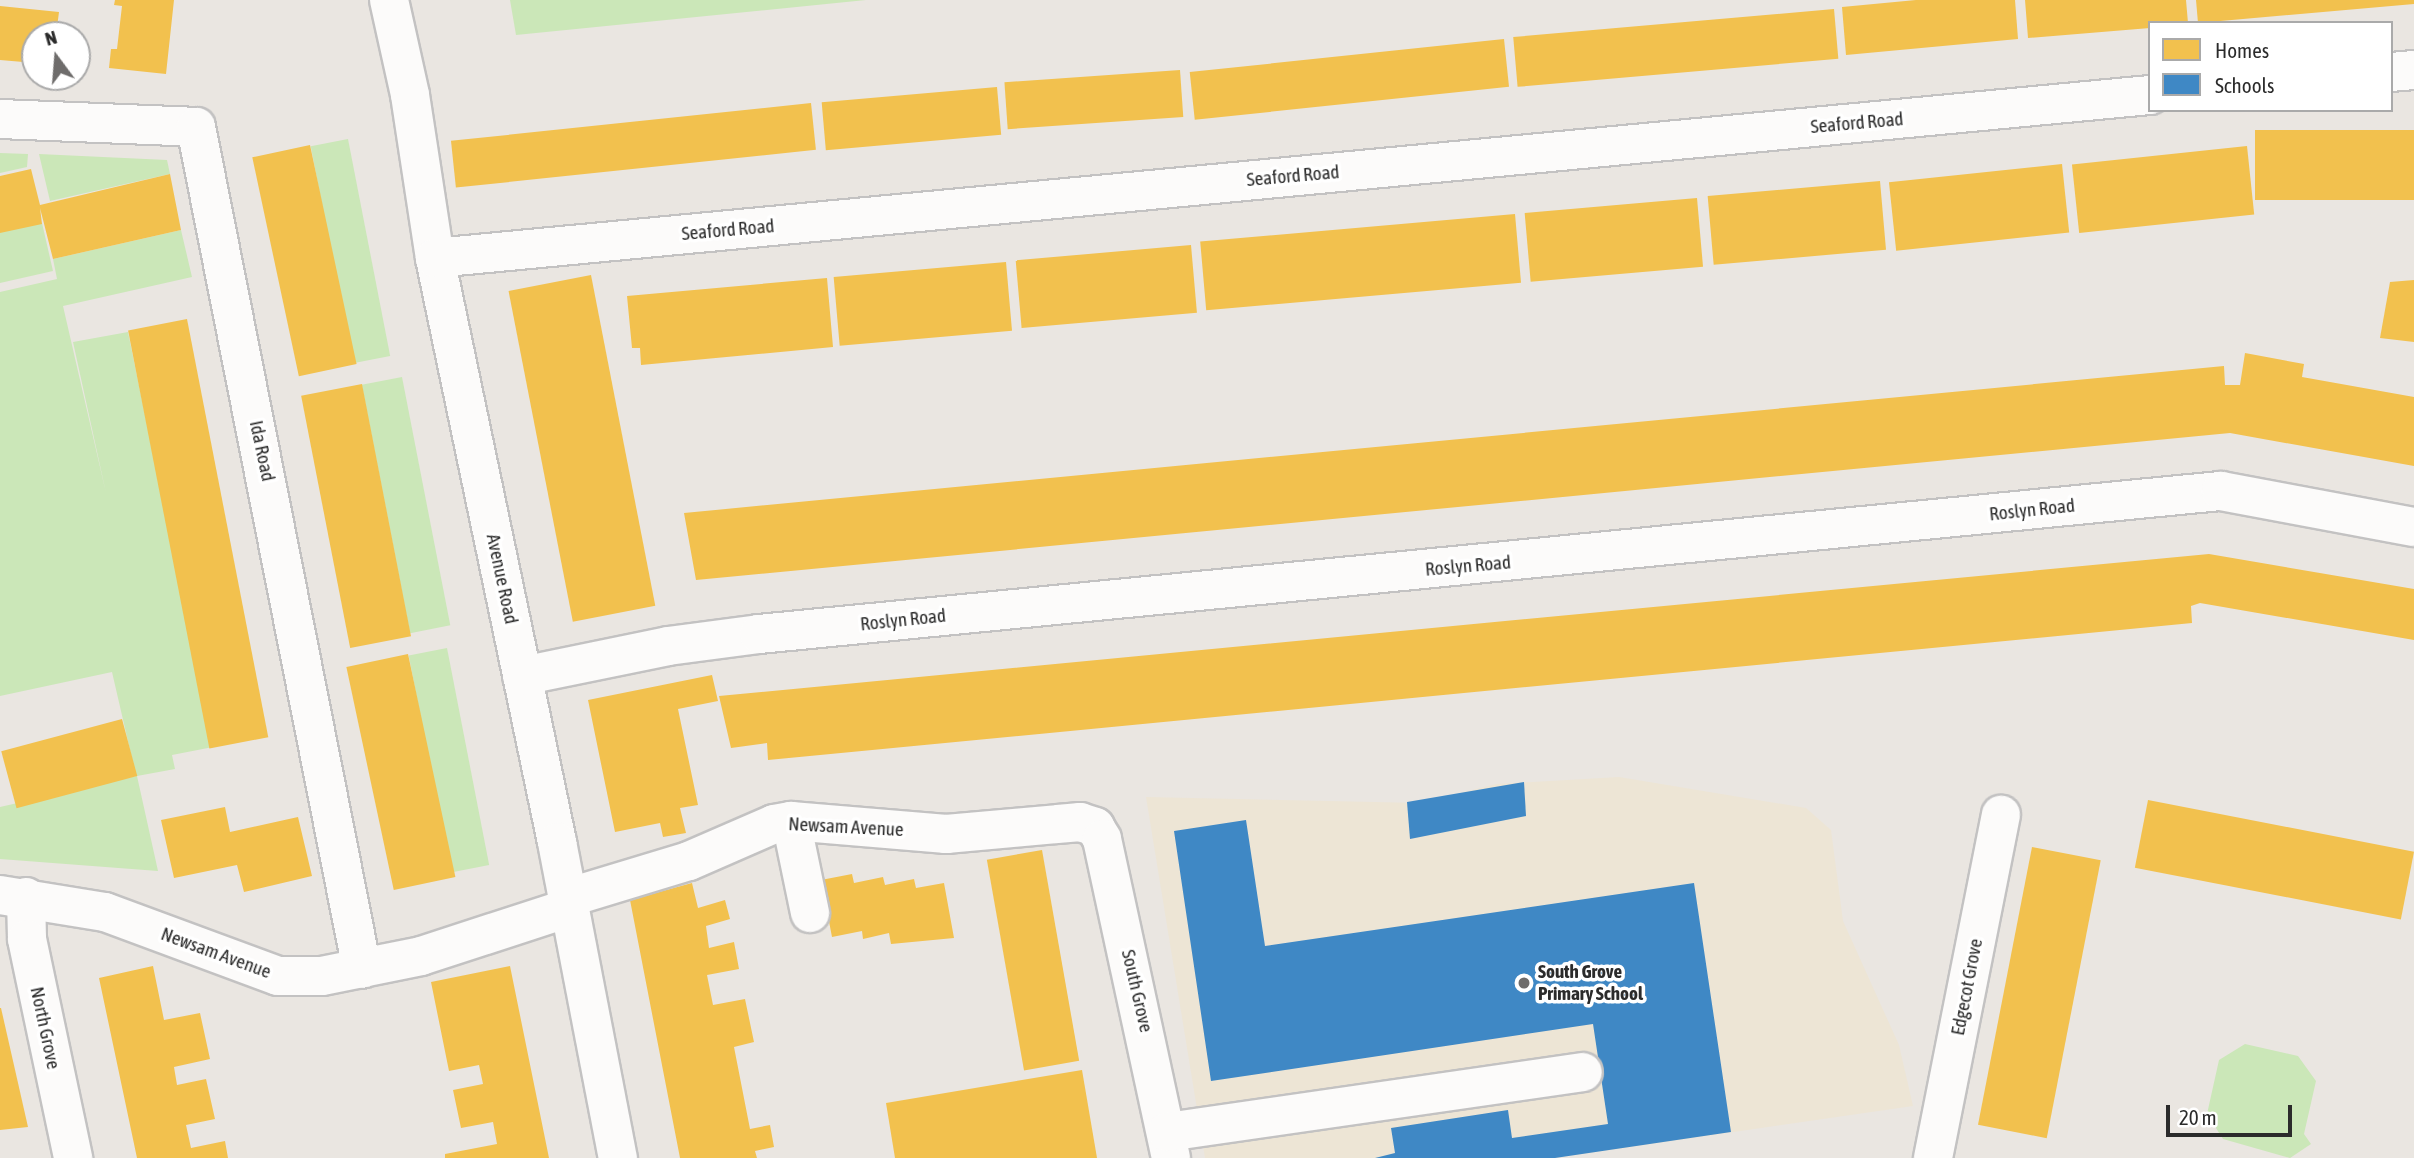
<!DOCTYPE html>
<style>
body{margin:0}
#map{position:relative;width:2414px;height:1158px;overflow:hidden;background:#eae6e1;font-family:"Asap Condensed",sans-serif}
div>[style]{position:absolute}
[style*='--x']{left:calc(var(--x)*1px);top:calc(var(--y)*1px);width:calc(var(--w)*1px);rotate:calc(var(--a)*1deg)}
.education>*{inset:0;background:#ede5d5}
.green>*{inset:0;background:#cbe7b8;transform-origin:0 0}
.homes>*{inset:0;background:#f2c14e;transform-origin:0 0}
.schools>*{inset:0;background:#3f88c5}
.roads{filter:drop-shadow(2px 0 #c3c2c2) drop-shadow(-2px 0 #c3c2c2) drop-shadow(0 2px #c3c2c2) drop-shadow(0 -2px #c3c2c2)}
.minor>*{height:38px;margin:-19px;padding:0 19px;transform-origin:19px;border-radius:19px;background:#fcfbfa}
.dots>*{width:19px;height:19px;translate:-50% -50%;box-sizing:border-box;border:4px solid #fff;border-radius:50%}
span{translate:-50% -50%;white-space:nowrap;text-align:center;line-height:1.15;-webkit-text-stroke:7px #fff;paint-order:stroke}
.street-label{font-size:19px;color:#2b2b2b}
.poi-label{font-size:19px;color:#2b2b2b;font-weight:700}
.left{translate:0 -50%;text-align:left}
.legend{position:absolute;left:2148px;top:21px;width:245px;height:91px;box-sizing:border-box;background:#fff;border:2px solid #aaa;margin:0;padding:9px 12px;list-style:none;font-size:21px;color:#2b2b2b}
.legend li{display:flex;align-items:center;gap:14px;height:35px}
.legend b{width:35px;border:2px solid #aaa}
.north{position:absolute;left:21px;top:21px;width:70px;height:70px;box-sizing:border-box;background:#fff;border:2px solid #aaa;border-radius:50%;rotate:344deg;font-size:19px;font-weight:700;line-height:28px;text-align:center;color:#2b2b2b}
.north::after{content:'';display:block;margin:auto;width:24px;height:32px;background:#6e6c6b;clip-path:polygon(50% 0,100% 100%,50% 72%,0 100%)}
.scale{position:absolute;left:2166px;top:1105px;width:126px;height:32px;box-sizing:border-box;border:4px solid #2b2b2b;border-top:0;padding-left:9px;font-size:21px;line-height:24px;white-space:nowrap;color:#2b2b2b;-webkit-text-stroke:5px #fff;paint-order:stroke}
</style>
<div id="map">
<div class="education">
<i style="clip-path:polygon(1619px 777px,1806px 808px,1831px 830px,1843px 921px,1899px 1045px,1913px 1106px,1555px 1158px,1205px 1158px,1146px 797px,1421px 803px,1496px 784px)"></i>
</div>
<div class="green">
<i style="clip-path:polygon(510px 0,866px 0,516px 35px)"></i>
<i style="left:348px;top:139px;width:221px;height:38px;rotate:79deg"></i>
<i style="clip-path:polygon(0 153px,28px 154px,27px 167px,0 173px)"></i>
<i style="clip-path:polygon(39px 154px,167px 160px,170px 174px,50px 201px)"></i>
<i style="clip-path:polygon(42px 223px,53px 271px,0 283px,0 232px)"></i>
<i style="clip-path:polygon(181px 230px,192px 277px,63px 306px,106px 493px,73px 342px,128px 332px,213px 747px,172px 755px,175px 769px,137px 776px,158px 871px,0 859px,0 807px,136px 776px,112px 672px,0 696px,0 292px,57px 279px,53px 259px)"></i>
<i style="left:402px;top:377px;width:253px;height:41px;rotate:79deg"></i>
<i style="left:447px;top:648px;width:221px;height:39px;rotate:79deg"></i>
<i style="clip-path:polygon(2245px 1044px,2298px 1056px,2316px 1081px,2304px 1134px,2311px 1144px,2290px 1158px,2223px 1139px,2207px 1114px,2219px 1060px)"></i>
</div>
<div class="homes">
<i style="clip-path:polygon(115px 0,174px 0,166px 74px,109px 68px,111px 49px,117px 49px,122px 6px,114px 5px)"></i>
<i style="clip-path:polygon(1916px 0,2015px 0,2018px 39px,1846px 55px,1842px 7px)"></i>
<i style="clip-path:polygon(2025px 0,2186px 0,2188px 23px,2150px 23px,2150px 28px,2028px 38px)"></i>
<i style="clip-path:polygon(2196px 0,2414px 0,2414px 4px,2198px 23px)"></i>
<i style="clip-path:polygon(0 6px,59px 12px,56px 35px,35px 35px,35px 63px,0 60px)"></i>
<i style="left:1834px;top:9px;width:50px;height:322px;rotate:85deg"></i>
<i style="left:1504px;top:39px;width:48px;height:316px;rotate:84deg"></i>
<i style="left:1180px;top:70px;width:47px;height:176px;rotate:86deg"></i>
<i style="left:997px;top:87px;width:48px;height:176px;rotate:85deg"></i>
<i style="left:811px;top:103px;width:47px;height:362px;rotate:84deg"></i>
<i style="left:2414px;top:130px;width:70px;height:159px;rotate:90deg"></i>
<i style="left:310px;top:145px;width:224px;height:59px;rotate:78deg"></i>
<i style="left:2247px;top:146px;width:69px;height:176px;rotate:84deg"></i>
<i style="left:2062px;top:164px;width:69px;height:174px;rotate:84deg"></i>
<i style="clip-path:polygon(31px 169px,40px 205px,170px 174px,181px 230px,53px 259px,40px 208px,42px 224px,0 233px,0 176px)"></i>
<i style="left:1880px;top:181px;width:69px;height:173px;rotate:85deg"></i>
<i style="left:1697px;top:198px;width:69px;height:173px;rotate:85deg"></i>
<i style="left:1515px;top:214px;width:69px;height:316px;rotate:85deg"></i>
<i style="left:1191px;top:245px;width:68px;height:176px;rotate:85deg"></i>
<i style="left:1006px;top:262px;width:69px;height:173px;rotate:85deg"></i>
<i style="left:591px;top:275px;width:337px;height:84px;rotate:79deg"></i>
<i style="clip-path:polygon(827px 278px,833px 347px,641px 365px,640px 348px,632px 348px,627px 296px)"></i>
<i style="clip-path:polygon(2414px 280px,2414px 342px,2380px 338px,2390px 282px)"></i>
<i style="left:187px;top:319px;width:426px;height:60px;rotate:79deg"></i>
<i style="clip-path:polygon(2245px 353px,2304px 364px,2302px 377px,2414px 397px,2414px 466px,2230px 433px,696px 580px,684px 513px,2224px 366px,2225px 385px,2240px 385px)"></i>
<i style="left:362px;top:384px;width:257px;height:62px;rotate:79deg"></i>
<i style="clip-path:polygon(2209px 554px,2414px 589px,2414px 640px,2200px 603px,2191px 606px,2192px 623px,768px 760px,767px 743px,731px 748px,719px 696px)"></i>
<i style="left:408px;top:654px;width:228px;height:63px;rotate:78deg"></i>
<i style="clip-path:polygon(712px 675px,718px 701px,678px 709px,698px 805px,680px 808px,686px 833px,663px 837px,660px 823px,615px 832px,588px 700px)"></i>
<i style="left:122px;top:719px;width:59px;height:125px;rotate:75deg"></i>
<i style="left:2148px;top:800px;width:271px;height:69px;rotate:11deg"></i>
<i style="clip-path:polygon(225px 807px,230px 832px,298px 817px,312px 876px,244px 892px,237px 865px,174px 878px,161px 820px)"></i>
<i style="left:2032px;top:847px;width:70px;height:283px;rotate:11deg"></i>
<i style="left:1042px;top:850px;width:214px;height:56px;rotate:80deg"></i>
<i style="clip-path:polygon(852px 874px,854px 883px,883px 877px,885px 885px,914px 879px,916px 888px,944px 883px,954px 938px,891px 944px,889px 933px,863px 939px,862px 931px,832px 937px,821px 880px)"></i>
<i style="clip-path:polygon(692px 883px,698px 908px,725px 900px,730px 919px,706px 926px,709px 948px,734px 942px,739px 969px,707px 975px,713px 1005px,745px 999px,754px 1042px,734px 1047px,750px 1129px,770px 1125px,774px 1147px,755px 1151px,757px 1158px,680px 1158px,630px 900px)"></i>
<i style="clip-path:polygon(153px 966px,164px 1020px,200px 1013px,210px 1059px,174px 1067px,177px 1085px,206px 1079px,215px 1119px,186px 1125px,191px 1148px,225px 1141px,228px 1158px,137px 1158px,99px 978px)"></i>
<i style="clip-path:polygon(510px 966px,549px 1158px,445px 1158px,445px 1154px,497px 1144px,493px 1122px,461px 1128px,453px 1090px,483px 1084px,479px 1065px,449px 1071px,431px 982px)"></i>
<i style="clip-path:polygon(0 1008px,1px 1008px,28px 1127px,0 1130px)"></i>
<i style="clip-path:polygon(1082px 1070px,1097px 1158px,895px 1158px,886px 1103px)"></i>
</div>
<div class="schools">
<i style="clip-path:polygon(1524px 782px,1526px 816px,1410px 839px,1407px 802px)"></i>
<i style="clip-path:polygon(1246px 820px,1265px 946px,1694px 883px,1731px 1132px,1555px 1158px,1375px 1158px,1395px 1153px,1391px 1128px,1508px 1110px,1512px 1138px,1608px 1124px,1593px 1024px,1211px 1081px,1174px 831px)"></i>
</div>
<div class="roads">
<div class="minor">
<i style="--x:389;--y:0;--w:97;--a:77.5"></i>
<i style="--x:410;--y:95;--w:165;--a:81.3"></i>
<i style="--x:435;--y:258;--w:597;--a:78.2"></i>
<i style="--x:557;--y:842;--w:322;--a:79.1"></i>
<i style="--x:2391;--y:72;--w:23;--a:-5"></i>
<i style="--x:0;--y:119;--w:196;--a:2.3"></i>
<i style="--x:196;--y:127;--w:858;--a:78.85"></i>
<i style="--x:435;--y:258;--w:1723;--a:-5.43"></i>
<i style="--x:522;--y:676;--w:149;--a:-11.6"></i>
<i style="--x:668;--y:646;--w:92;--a:-7.5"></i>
<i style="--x:759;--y:634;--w:1469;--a:-5.59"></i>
<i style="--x:2221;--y:491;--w:196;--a:10.6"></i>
<i style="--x:791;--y:821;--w:94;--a:78.3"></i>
<i style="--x:0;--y:895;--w:106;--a:9.2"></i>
<i style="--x:105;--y:912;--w:184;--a:20.3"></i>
<i style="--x:278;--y:976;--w:44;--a:0"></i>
<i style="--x:322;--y:976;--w:101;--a:-11.4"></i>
<i style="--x:421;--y:956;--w:156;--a:-18"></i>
<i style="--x:26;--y:897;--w:42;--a:88.6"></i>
<i style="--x:27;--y:939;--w:224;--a:78.1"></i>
<i style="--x:567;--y:898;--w:127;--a:-16.9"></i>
<i style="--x:689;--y:861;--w:93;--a:-23.5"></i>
<i style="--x:774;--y:824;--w:17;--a:-10"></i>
<i style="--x:791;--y:821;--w:156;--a:4.8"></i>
<i style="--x:946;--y:834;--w:135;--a:-5.1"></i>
<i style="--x:1080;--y:822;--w:16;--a:18"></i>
<i style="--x:1095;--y:827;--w:14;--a:60"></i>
<i style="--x:1102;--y:839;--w:326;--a:77.8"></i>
<i style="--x:1167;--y:1132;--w:420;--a:-8.2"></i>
<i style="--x:1933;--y:1158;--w:350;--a:-78.8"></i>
</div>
</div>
<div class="dots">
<i style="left:1524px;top:983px;background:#6e6c6b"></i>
</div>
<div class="street-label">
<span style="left:1857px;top:123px;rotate:-5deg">Seaford Road</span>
<span style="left:1293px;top:176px;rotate:-5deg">Seaford Road</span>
<span style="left:728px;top:230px;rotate:-5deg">Seaford Road</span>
<span style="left:262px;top:451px;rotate:78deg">Ida Road</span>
<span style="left:2032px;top:510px;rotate:-6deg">Roslyn Road</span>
<span style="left:1468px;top:566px;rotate:-5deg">Roslyn Road</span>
<span style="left:502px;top:579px;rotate:78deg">Avenue Road</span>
<span style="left:903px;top:620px;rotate:-6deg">Roslyn Road</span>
<span style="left:846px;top:827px;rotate:3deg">Newsam Avenue</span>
<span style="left:216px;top:953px;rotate:20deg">Newsam Avenue</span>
<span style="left:1967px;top:987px;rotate:-79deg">Edgecot Grove</span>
<span style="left:1137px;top:991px;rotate:77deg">South Grove</span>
<span style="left:45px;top:1028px;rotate:78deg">North Grove</span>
</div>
<div class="poi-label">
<span class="left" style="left:1538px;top:983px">South Grove<br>Primary School</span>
</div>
<ul class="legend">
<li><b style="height:19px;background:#f2c14e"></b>Homes</li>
<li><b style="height:19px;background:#3f88c5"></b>Schools</li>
</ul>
<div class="north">N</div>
<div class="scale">20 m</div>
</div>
